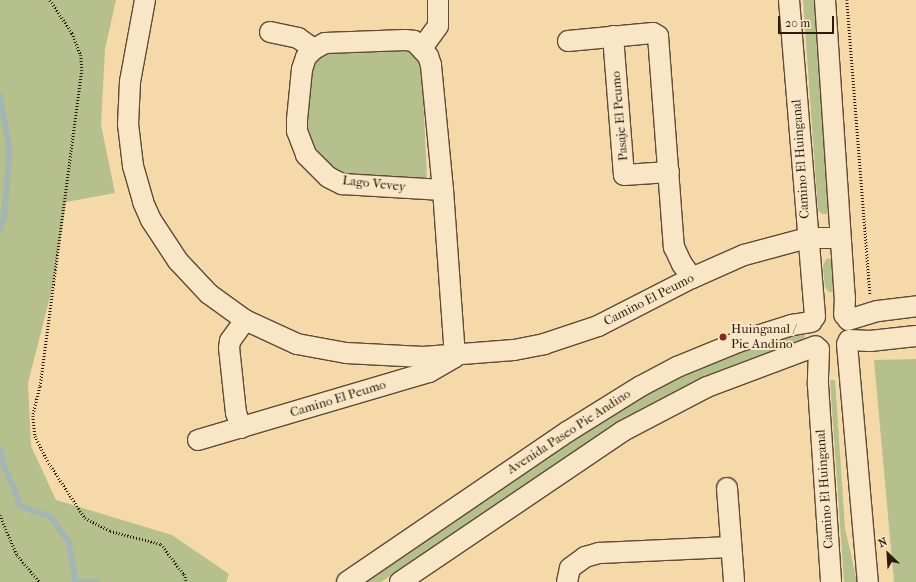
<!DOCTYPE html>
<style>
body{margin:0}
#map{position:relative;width:916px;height:582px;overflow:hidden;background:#f5d9a9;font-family:"IM FELL French Canon",serif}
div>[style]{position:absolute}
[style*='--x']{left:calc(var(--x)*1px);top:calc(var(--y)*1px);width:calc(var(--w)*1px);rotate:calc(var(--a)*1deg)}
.green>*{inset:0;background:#b5c08d}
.stream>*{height:5.5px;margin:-2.75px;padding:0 2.75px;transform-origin:2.75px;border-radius:2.75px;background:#a2b7b4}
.path>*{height:2.5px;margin-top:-1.25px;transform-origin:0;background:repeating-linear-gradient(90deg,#2c1c0e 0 1px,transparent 0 3px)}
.roads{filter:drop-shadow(1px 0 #5e4b35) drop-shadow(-1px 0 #5e4b35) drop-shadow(0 1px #5e4b35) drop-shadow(0 -1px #5e4b35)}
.minor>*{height:20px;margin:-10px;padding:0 10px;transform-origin:10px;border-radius:10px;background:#f8e6c7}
.dots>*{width:11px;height:11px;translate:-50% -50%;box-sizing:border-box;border:2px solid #f8e6c7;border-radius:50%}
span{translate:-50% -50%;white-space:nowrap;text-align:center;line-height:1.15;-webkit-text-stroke:4px #f8e6c7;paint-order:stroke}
.street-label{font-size:13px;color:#2c1c0e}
.poi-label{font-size:13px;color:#2c1c0e}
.left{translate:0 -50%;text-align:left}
.north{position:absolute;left:868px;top:534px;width:40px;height:40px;-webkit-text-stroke:3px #f8e6c7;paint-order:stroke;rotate:335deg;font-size:11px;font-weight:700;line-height:16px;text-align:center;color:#2c1c0e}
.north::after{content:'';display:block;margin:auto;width:14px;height:18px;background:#2c1c0e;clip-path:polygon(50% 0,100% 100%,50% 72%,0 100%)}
.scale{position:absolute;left:778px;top:16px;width:56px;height:18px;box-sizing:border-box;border:2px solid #2c1c0e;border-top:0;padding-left:5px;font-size:12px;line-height:14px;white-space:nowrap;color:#2c1c0e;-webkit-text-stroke:3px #f8e6c7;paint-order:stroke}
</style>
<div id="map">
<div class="green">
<i style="clip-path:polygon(0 0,116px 0,105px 49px,101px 125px,115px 193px,66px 202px,54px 281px,28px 383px,31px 446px,56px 500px,172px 535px,229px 574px,226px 582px,0 582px)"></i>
<i style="clip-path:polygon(803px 0,816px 0,830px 214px,822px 214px,818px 210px)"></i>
<i style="clip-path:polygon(402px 49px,410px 51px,417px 57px,422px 69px,427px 181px,347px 175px,329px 167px,317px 158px,303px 125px,311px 64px,320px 55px,332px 51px)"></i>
<i style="clip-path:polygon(833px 258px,836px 292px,829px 292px,825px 287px,823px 266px,826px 259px)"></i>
<i style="clip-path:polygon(801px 331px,805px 336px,802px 343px,744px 361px,687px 385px,624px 418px,381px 582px,364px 582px,612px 412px,696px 369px,744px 349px)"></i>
<i style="clip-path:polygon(916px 359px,916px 582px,894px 582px,874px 360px)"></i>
<i style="clip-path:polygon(830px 380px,835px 380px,845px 528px,857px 582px,844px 582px)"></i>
</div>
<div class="stream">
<i style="--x:0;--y:95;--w:55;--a:79.5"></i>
<i style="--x:10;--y:149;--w:67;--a:94.3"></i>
<i style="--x:5;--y:216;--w:15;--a:110"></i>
<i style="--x:0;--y:449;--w:19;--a:74"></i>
<i style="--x:5;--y:467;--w:42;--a:67.7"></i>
<i style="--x:21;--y:506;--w:32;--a:20"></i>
<i style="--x:51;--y:517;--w:31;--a:54"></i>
<i style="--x:69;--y:542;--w:41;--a:80.1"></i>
<i style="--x:74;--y:582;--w:23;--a:0"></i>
</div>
<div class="path">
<i style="--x:50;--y:0;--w:40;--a:56"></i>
<i style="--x:72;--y:33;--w:24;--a:68"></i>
<i style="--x:81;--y:55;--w:15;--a:86"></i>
<i style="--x:82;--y:70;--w:320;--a:97.5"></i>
<i style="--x:40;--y:387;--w:30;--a:104"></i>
<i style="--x:33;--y:416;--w:20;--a:84"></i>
<i style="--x:35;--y:436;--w:30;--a:63"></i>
<i style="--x:49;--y:463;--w:66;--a:56.8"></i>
<i style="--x:85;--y:518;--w:28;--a:27"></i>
<i style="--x:110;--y:531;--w:53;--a:14.3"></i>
<i style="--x:161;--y:544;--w:38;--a:53"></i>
<i style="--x:184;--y:574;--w:9;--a:69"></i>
<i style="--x:847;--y:0;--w:295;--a:85.5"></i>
<i style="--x:0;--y:515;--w:43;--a:67"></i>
<i style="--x:17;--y:555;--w:35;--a:50"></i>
</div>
<div class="roads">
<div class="minor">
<i style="--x:145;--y:0;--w:83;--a:100.4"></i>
<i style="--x:130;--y:82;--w:42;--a:92.7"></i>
<i style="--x:128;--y:124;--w:42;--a:83.2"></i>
<i style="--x:133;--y:166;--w:37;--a:74"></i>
<i style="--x:143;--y:202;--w:20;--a:66"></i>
<i style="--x:151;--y:220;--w:49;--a:56.6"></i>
<i style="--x:178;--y:261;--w:45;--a:46.8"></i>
<i style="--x:209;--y:294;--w:44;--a:35.8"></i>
<i style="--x:245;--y:320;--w:57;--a:24.8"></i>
<i style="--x:297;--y:344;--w:50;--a:10.4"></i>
<i style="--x:346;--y:353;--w:77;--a:3"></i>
<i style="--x:423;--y:357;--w:91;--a:-4.4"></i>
<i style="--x:514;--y:350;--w:31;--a:-11"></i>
<i style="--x:544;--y:344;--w:57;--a:-18.4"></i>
<i style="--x:598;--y:326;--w:106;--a:-27.1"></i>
<i style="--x:692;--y:278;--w:57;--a:-23.9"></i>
<i style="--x:744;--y:255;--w:65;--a:-15.1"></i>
<i style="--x:807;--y:238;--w:33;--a:0"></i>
<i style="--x:789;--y:0;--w:318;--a:85.3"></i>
<i style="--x:825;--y:0;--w:299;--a:86.2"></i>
<i style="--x:845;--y:298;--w:17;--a:93"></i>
<i style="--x:270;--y:32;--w:29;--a:12"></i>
<i style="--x:298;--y:38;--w:19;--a:35"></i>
<i style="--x:613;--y:36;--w:139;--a:85.5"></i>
<i style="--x:624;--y:175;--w:45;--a:-3.8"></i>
<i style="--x:568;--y:41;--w:85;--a:-5.4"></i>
<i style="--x:653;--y:33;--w:6;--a:31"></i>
<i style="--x:658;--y:36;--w:212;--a:85.7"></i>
<i style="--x:674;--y:247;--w:19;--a:65"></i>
<i style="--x:682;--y:264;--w:17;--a:54"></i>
<i style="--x:422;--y:48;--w:27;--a:-54"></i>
<i style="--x:438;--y:26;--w:26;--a:-90"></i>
<i style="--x:848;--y:320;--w:31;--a:-17"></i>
<i style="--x:878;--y:311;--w:38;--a:-7"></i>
<i style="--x:849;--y:340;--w:21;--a:3"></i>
<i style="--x:870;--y:341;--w:46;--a:-6.2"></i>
<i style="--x:847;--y:344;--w:239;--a:85"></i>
<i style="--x:819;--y:349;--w:36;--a:92"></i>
<i style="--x:818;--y:385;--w:197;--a:86.2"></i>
<i style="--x:241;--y:428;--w:16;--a:-108"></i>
<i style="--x:236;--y:413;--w:65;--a:-96.1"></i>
<i style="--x:229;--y:348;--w:7;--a:-82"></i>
<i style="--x:230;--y:341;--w:26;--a:-54"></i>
<i style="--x:198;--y:440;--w:241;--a:-16.4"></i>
<i style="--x:429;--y:372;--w:30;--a:-30"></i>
<i style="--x:455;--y:357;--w:167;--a:-94.1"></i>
<i style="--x:443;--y:190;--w:126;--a:-95.5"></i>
<i style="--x:431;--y:65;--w:9;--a:-108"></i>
<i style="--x:428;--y:56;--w:21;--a:-133"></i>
<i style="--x:414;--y:41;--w:9;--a:-174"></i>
<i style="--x:405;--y:40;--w:80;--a:177.9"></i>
<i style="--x:325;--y:43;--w:13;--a:151"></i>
<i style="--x:314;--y:49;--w:11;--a:135"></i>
<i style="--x:306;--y:57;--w:13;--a:108"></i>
<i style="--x:302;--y:69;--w:51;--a:95.6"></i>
<i style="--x:297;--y:120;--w:11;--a:90"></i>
<i style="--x:297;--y:131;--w:26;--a:69"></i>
<i style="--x:306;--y:155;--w:31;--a:45"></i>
<i style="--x:328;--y:177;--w:16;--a:27"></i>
<i style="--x:342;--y:184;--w:101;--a:3.4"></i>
<i style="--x:727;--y:488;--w:94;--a:85.7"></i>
<i style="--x:347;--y:582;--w:266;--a:-34.3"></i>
<i style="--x:567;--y:432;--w:87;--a:-31.9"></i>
<i style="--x:641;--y:386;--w:41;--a:-27.8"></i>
<i style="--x:677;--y:367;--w:66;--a:-22.3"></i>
<i style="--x:738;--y:342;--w:57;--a:-17.5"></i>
<i style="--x:792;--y:325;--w:20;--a:-9"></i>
<i style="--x:400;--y:582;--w:269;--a:-34.1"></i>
<i style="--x:623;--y:431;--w:95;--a:-27.6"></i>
<i style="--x:707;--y:387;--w:116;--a:-20.6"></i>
<i style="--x:567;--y:582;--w:14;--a:-78"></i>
<i style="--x:570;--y:568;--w:19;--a:-36"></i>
<i style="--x:585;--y:557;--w:15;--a:-16"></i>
<i style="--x:599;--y:553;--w:132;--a:-2.6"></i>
</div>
</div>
<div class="dots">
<i style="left:723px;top:337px;background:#8f2418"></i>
</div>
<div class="street-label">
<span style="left:620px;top:116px;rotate:-95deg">Pasaje El Peumo</span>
<span style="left:801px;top:159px;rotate:-94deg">Camino El Huinganal</span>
<span style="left:374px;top:184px;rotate:6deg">Lago Vevey</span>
<span style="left:649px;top:300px;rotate:-27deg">Camino El Peumo</span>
<span style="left:338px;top:399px;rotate:-17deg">Camino El Peumo</span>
<span style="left:569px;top:432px;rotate:-33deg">Avenida Paseo Pie Andino</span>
<span style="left:825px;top:489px;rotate:-94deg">Camino El Huinganal</span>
</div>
<div class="poi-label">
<span class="left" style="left:731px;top:337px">Huinganal /<br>Pie Andino</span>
</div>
<div class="north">N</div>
<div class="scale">20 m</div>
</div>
